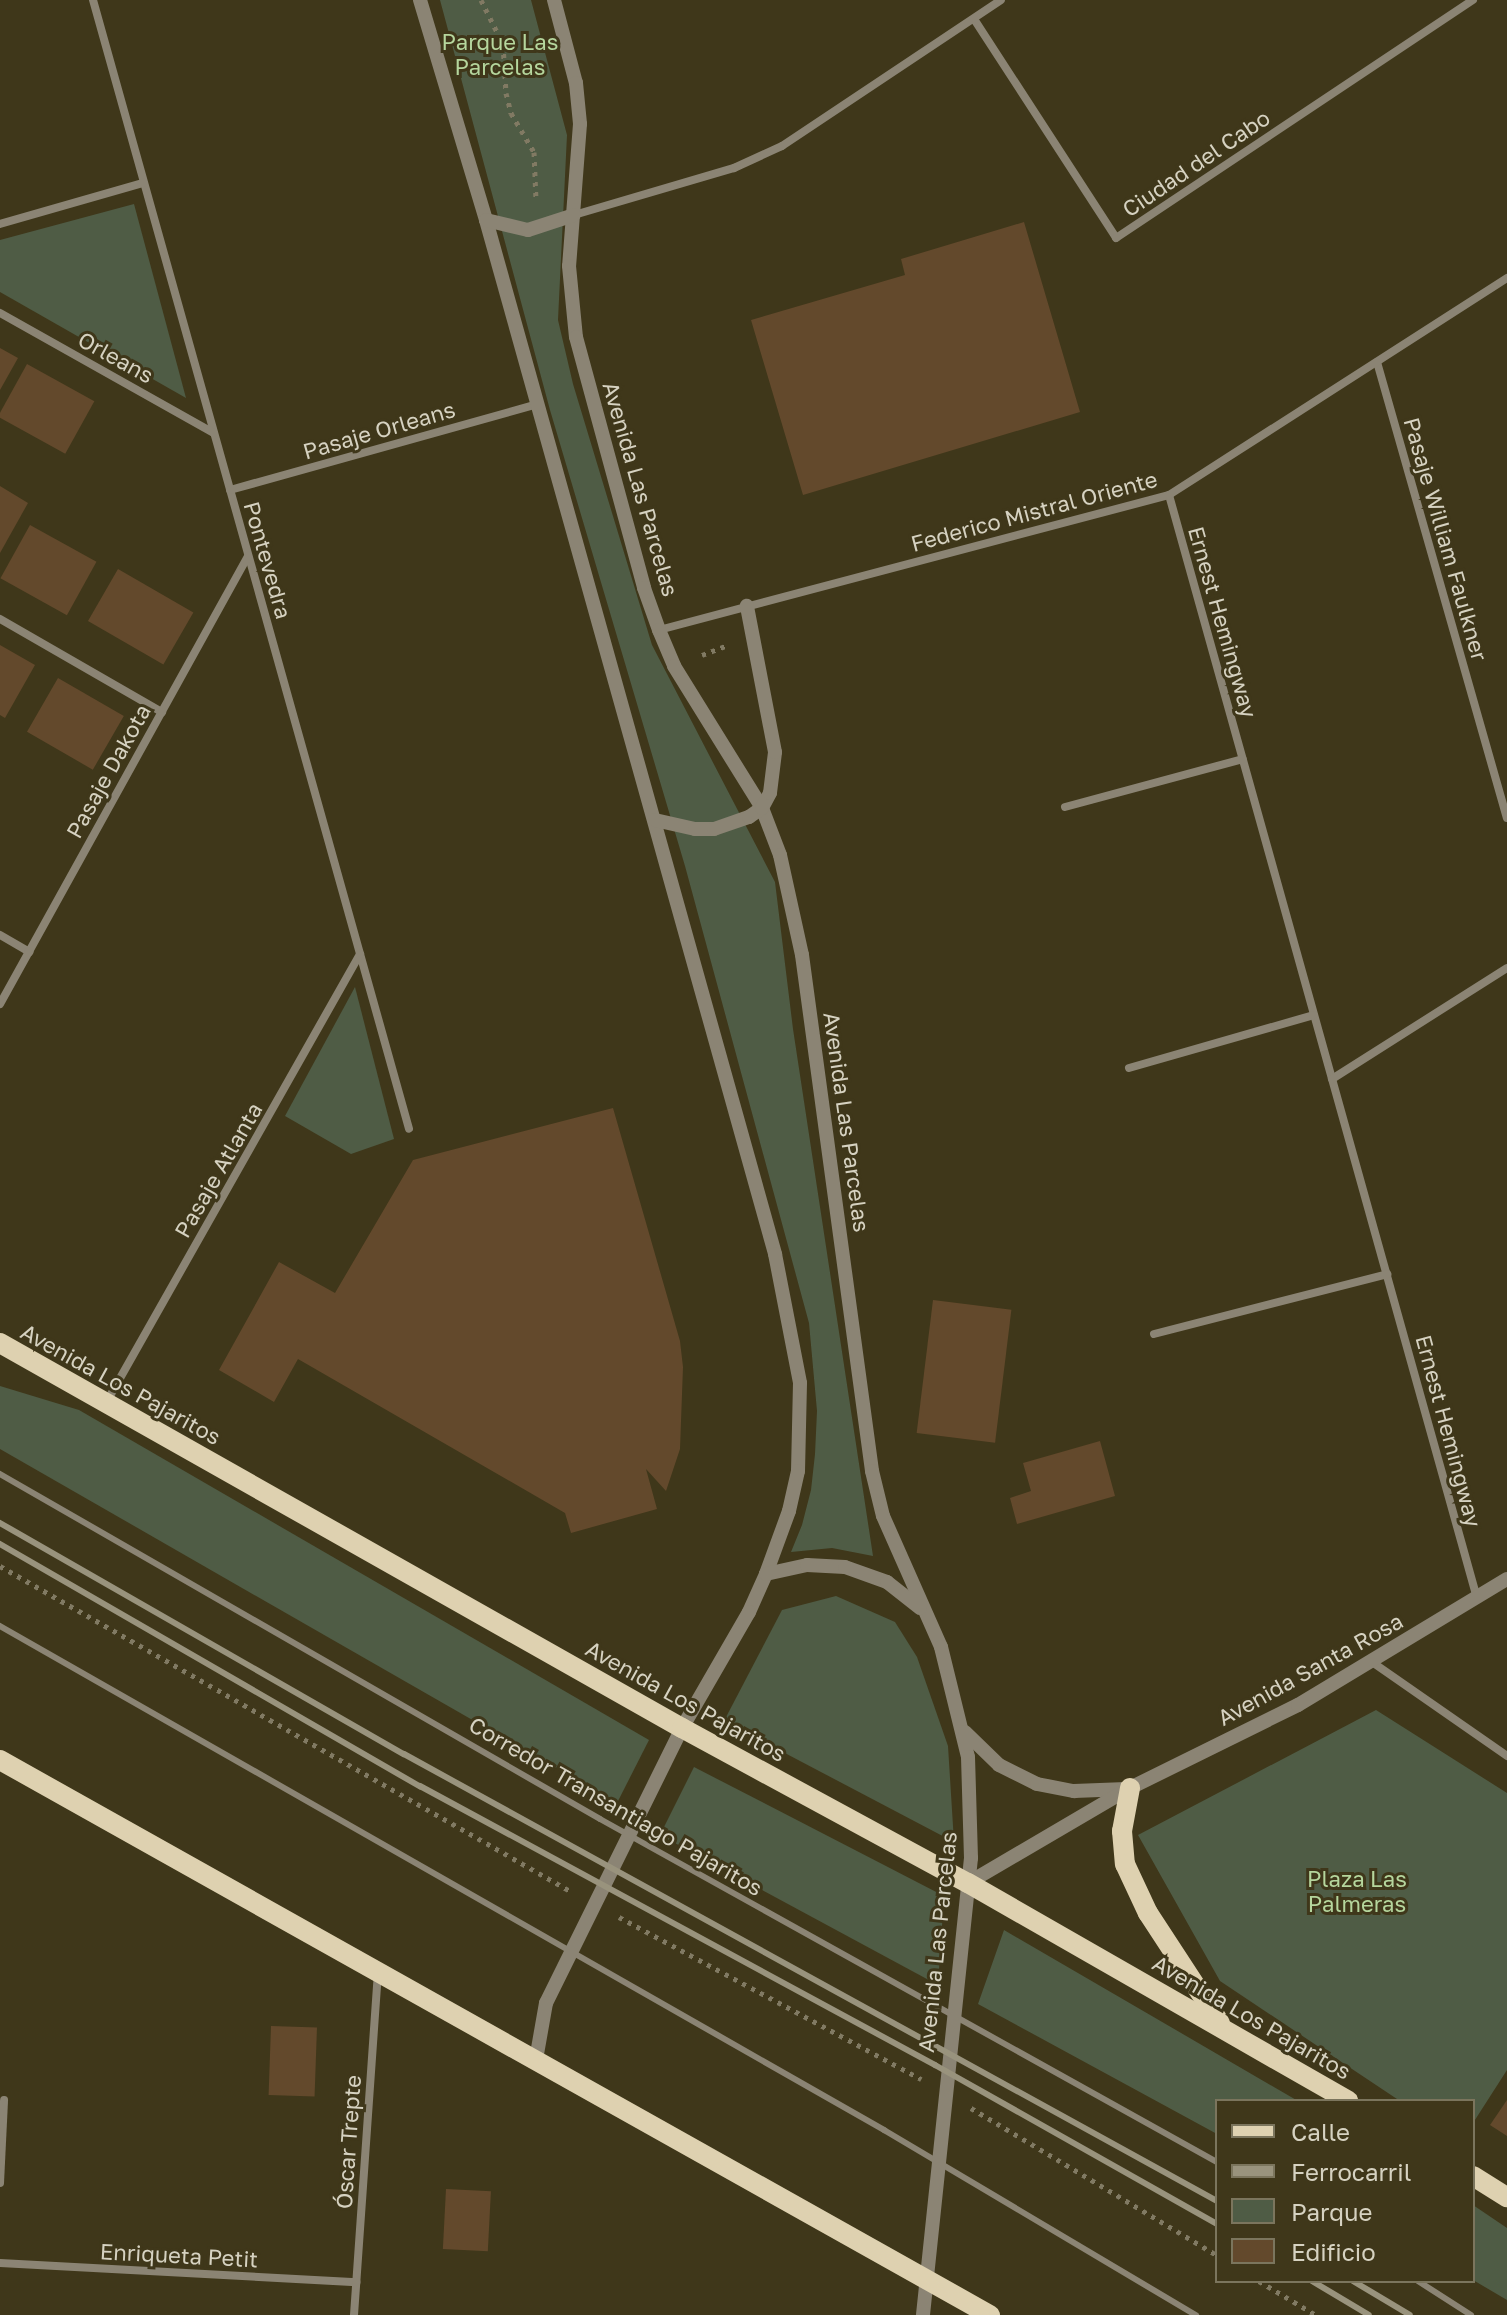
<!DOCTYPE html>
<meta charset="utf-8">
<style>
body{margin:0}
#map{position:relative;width:1507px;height:2315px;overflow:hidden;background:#3f371a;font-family:"Golos Text",sans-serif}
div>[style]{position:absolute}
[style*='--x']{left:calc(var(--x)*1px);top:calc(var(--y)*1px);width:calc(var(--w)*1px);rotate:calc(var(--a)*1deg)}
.green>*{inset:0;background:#4f5c45}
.building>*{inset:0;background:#63492c;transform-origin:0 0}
.path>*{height:5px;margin-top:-2.5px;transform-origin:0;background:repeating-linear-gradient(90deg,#817a63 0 4px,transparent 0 10px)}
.service>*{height:6px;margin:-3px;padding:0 3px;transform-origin:3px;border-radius:3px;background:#8b8474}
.minor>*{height:8px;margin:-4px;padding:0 4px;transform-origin:4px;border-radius:4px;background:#8b8474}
.tertiary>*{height:14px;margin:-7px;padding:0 7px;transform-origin:7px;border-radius:7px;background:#8b8474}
.primary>*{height:20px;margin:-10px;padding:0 10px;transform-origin:10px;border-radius:10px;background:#ded1b0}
.rail>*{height:6px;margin:-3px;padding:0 3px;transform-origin:3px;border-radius:3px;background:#99937d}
span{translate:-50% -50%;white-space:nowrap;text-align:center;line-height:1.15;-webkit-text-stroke:6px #3f371a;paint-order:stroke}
.park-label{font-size:22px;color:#b5d69d}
.street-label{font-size:22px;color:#d6d2c1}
.legend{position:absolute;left:1215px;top:2099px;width:260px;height:184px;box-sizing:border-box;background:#3f371a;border:2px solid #7b755d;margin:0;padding:10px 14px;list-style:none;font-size:24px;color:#d6d2c1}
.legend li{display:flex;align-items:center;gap:16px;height:40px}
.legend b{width:40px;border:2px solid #7b755d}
</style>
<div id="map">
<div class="green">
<i style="clip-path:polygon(440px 0,531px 0,567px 135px,558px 320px,573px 384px,652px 645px,775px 882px,793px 1029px,873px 1556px,832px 1548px,791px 1552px,802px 1525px,811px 1490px,815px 1454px,817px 1411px,809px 1323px,685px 866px,550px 410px)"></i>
<i style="clip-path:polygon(134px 204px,186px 398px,0 292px,0 240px)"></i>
<i style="clip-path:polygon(355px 987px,394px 1139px,351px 1154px,285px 1116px)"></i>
<i style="clip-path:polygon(0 1386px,79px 1410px,649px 1740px,617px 1803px,0 1449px)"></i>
<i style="clip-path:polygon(836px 1596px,895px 1622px,917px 1657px,948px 1746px,954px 1842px,724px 1721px,782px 1610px)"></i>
<i style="clip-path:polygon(1376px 1710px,1507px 1793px,1507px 2070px,1473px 2123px,1473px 2101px,1400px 2101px,1220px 1981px,1138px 1835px)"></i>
<i style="clip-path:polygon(694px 1767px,944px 1896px,938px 1985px,660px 1835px)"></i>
<i style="clip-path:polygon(1004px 1930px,1298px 2101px,1217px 2101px,1217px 2134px,978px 2004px)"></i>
<i style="clip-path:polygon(1473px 2205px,1507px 2228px,1507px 2300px,1473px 2280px)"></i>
</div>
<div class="building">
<i style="clip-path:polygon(1024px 222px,1080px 412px,803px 495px,751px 320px,905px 275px,901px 259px)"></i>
<i style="clip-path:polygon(0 348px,18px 358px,0 390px)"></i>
<i style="left:27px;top:364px;width:77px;height:60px;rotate:29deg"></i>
<i style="clip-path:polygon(0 486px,28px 503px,0 553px)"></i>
<i style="left:30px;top:525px;width:76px;height:61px;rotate:29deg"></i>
<i style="left:118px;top:569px;width:87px;height:60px;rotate:30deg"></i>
<i style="clip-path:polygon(0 645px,35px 665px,5px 718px,0 715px)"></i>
<i style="left:58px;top:678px;width:76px;height:62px;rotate:30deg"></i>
<i style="clip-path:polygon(613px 1108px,680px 1341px,683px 1367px,680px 1449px,666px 1491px,646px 1469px,657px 1509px,571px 1533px,565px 1513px,298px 1359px,274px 1402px,219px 1370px,279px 1262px,335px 1293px,413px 1160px)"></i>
<i style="left:933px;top:1300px;width:79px;height:134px;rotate:7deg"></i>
<i style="clip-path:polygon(1100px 1441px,1115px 1496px,1017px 1524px,1010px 1498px,1031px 1491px,1023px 1463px)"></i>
<i style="left:271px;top:2026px;width:46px;height:69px;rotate:2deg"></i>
<i style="clip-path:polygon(1507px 2100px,1507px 2136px,1490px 2125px)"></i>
<i style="left:446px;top:2189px;width:45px;height:60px;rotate:3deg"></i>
</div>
<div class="path">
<i style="--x:481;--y:0;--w:49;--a:63.4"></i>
<i style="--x:503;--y:44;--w:49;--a:86.5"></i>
<i style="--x:506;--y:93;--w:21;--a:76"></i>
<i style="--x:511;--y:113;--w:45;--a:59.5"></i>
<i style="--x:534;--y:152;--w:48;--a:87.6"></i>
<i style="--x:702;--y:655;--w:26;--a:-21"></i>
<i style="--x:0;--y:1566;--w:658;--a:29.68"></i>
<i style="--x:619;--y:1917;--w:343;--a:28.2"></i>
<i style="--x:971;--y:2108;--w:287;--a:30.9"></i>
<i style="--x:1259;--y:2281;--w:66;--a:30.8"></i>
</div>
<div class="service">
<i style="--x:0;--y:1474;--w:692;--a:29.9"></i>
<i style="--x:600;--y:1819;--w:706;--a:29.07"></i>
<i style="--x:0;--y:1626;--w:1018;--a:29.69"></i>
<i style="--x:884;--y:2130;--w:363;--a:30.7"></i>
<i style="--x:1418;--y:2281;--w:63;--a:32.7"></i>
</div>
<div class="minor">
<i style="--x:93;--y:0;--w:1172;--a:74.36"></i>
<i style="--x:974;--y:19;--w:261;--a:57"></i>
<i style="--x:1116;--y:238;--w:429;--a:-33.7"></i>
<i style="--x:574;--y:215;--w:167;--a:-16.4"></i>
<i style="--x:734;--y:168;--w:53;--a:-24.6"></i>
<i style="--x:782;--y:146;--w:263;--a:-33.7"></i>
<i style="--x:0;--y:224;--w:149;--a:-16"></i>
<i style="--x:0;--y:313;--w:245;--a:29.3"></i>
<i style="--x:1377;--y:362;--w:474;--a:74.1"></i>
<i style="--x:230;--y:490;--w:320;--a:-15.6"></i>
<i style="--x:1169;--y:495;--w:1145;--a:74.4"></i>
<i style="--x:0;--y:619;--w:187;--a:29.9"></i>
<i style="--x:659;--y:630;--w:528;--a:-14.83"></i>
<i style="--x:1169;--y:495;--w:402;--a:-32.7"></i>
<i style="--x:1065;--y:807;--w:184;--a:-15.1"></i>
<i style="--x:0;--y:935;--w:34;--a:30"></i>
<i style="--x:0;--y:1004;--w:512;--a:-61.03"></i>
<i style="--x:1129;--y:1068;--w:192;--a:-16"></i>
<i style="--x:1332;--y:1079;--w:207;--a:-32.4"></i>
<i style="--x:1154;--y:1334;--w:241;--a:-14.4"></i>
<i style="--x:106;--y:1403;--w:516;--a:-60.5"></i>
<i style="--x:1372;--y:1662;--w:165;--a:34.8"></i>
<i style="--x:0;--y:2183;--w:83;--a:-87.2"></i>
<i style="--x:0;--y:2263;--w:357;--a:3.1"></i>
<i style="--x:354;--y:2315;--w:343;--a:-86"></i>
</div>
<div class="tertiary">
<i style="--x:420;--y:0;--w:230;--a:73.3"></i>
<i style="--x:486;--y:220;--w:1074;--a:74.38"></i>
<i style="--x:775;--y:1254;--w:131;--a:79"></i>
<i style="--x:800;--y:1383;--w:88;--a:91.3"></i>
<i style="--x:798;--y:1471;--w:41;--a:102.7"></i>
<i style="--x:789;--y:1511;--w:67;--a:110.1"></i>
<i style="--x:766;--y:1574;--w:42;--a:114.1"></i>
<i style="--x:749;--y:1612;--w:134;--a:120"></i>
<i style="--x:682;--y:1728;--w:307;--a:116.3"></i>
<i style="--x:546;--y:2003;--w:58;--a:100"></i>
<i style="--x:554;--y:0;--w:86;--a:75.2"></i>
<i style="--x:576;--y:83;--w:41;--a:84.4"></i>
<i style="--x:580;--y:124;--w:142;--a:94.4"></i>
<i style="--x:569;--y:266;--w:71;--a:84.4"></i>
<i style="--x:576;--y:337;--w:260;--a:74.8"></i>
<i style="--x:644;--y:588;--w:45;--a:70.3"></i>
<i style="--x:659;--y:630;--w:39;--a:67"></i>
<i style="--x:674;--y:666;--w:167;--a:58.2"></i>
<i style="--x:762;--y:808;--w:50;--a:69"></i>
<i style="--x:780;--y:855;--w:102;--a:77.6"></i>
<i style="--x:802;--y:955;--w:521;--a:82.27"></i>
<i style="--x:872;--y:1471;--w:46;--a:76.3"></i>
<i style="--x:883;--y:1516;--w:143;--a:66.1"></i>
<i style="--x:941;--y:1647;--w:113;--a:76.2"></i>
<i style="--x:968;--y:1757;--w:101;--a:88.3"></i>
<i style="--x:971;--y:1858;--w:460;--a:96"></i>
<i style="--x:486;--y:220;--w:43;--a:13.4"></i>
<i style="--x:528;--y:230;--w:48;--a:-18.1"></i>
<i style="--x:655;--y:820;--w:41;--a:12.7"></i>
<i style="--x:695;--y:829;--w:19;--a:0"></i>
<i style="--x:714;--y:829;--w:37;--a:-19"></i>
<i style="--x:749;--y:817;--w:16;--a:-35"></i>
<i style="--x:762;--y:808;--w:17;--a:-62"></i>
<i style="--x:770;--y:793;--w:41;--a:-83"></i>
<i style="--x:775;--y:752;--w:149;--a:-100.9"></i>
<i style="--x:766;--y:1574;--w:42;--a:-12.4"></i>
<i style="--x:807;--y:1565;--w:38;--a:3"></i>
<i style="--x:845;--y:1567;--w:45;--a:19.7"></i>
<i style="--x:887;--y:1582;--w:42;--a:38.2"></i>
<i style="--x:965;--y:1732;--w:47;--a:44.1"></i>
<i style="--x:999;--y:1765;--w:42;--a:26.6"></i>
<i style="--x:1037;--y:1784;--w:38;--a:11"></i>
<i style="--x:1074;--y:1791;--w:52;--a:-2.2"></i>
<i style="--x:968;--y:1883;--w:188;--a:-30.4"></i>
<i style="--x:1130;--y:1788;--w:187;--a:-26.3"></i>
<i style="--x:1298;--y:1705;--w:244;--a:-31.1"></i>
</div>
<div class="primary">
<i style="--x:0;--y:1343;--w:783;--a:29.45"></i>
<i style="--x:682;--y:1728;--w:325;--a:28.5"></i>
<i style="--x:968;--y:1883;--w:438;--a:29.8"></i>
<i style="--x:0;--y:1760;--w:1135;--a:29.28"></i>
<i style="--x:1130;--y:1788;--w:44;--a:100.5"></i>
<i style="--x:1122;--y:1831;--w:33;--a:85"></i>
<i style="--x:1125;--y:1864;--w:54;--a:64.9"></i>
<i style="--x:1148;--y:1913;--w:131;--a:56.8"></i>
<i style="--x:1473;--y:2176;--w:40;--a:32"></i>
</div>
<div class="rail">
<i style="--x:0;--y:1523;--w:465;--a:29.8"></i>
<i style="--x:404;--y:1754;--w:928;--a:28.8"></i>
<i style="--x:0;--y:1544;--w:485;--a:30"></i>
<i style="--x:420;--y:1786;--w:586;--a:28.45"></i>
<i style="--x:935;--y:2065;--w:324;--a:29.4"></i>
<i style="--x:1312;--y:2281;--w:66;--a:30.8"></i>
<i style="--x:1353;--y:2281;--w:66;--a:30.8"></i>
</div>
<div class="park-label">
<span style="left:500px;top:54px">Parque Las<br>Parcelas</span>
<span style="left:1357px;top:1891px">Plaza Las<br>Palmeras</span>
</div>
<div class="street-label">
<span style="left:1196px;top:163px;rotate:-34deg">Ciudad del Cabo</span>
<span style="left:116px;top:357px;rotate:29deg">Orleans</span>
<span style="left:379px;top:430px;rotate:-16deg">Pasaje Orleans</span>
<span style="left:641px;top:489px;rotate:74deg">Avenida Las Parcelas</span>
<span style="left:1034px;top:511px;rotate:-15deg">Federico Mistral Oriente</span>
<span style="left:1446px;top:539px;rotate:74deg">Pasaje William Faulkner</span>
<span style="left:268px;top:560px;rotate:74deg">Pontevedra</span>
<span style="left:1223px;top:622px;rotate:74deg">Ernest Hemingway</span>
<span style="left:108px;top:771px;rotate:-61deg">Pasaje Dakota</span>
<span style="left:847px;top:1122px;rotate:82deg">Avenida Las Parcelas</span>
<span style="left:218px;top:1170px;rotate:-60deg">Pasaje Atlanta</span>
<span style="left:121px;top:1384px;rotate:29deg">Avenida Los Pajaritos</span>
<span style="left:1449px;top:1431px;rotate:75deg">Ernest Hemingway</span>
<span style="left:1310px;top:1669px;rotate:-29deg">Avenida Santa Rosa</span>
<span style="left:686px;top:1701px;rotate:29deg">Avenida Los Pajaritos</span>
<span style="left:616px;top:1806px;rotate:30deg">Corredor Transantiago Pajaritos</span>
<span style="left:937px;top:1942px;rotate:-84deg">Avenida Las Parcelas</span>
<span style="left:1252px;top:2017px;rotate:30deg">Avenida Los Pajaritos</span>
<span style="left:348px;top:2142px;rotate:-86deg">Óscar Trepte</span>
<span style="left:179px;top:2255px;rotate:3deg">Enriqueta Petit</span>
</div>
<ul class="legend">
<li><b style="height:10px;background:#ded1b0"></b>Calle</li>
<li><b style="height:10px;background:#99937d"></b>Ferrocarril</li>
<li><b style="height:22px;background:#4f5c45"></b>Parque</li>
<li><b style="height:22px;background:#63492c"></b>Edificio</li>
</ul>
</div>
